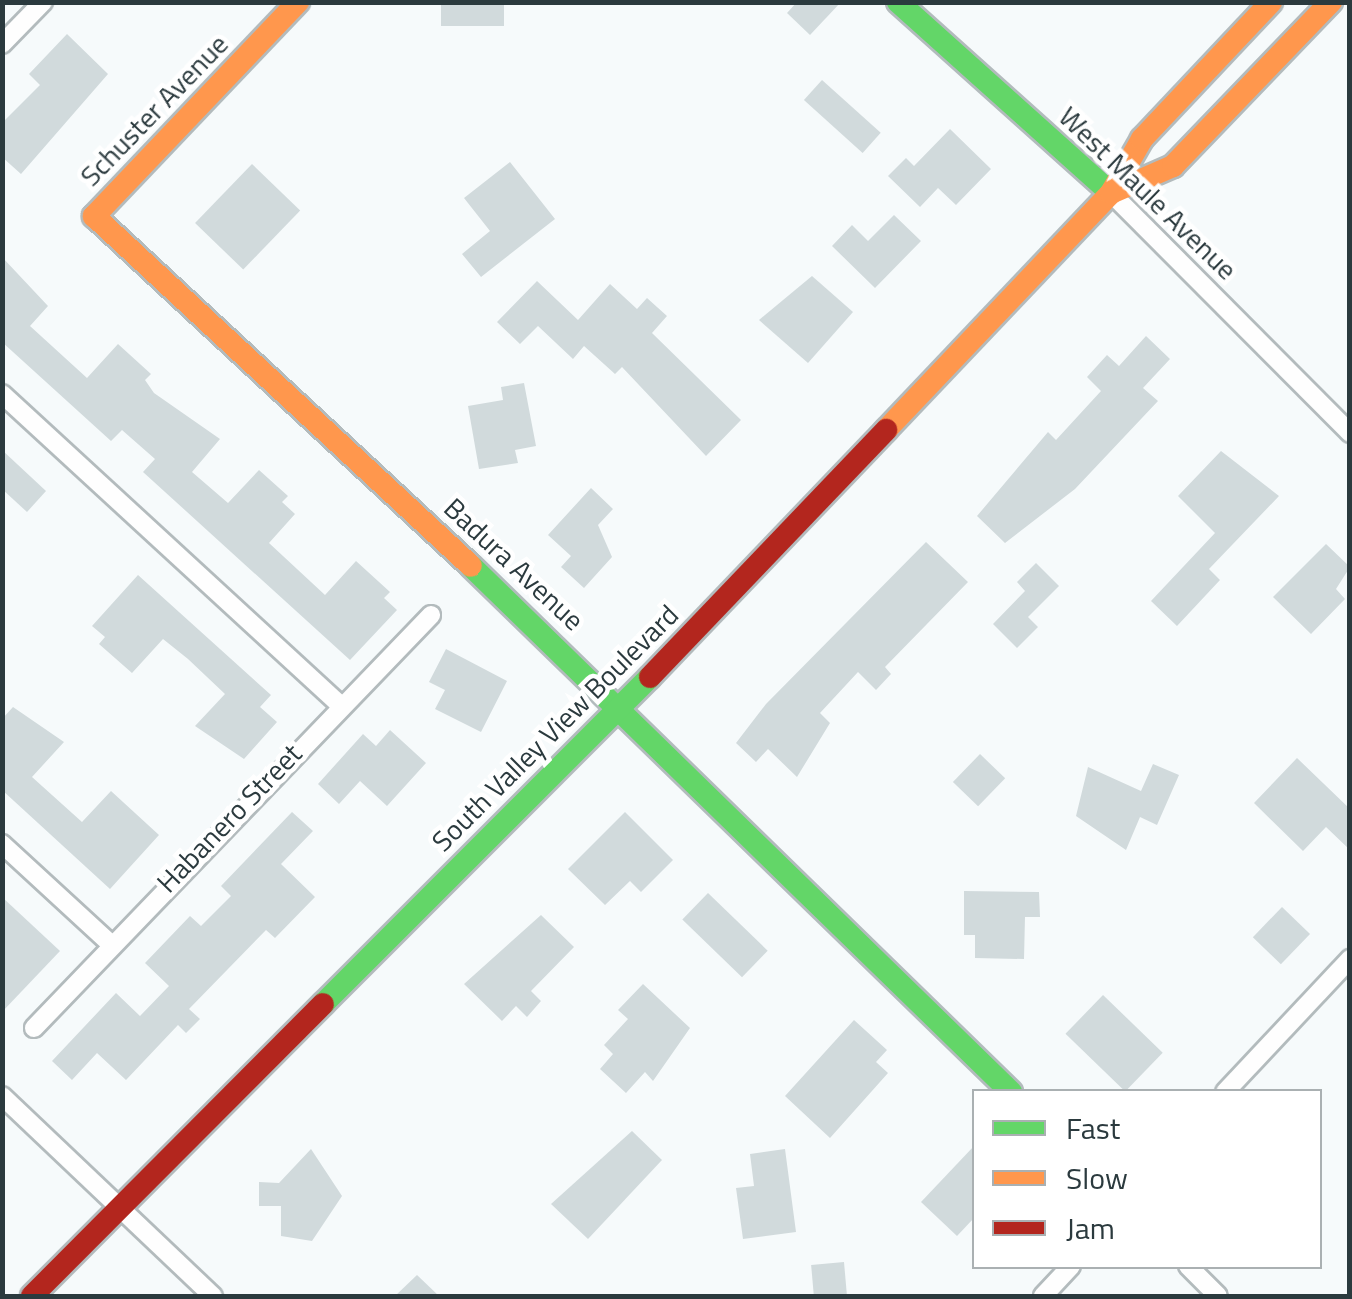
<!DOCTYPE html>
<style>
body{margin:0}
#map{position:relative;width:1352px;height:1299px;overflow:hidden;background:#f6fafb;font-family:"Titillium Web",sans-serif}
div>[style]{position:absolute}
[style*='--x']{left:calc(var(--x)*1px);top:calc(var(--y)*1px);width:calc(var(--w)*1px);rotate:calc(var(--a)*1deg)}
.building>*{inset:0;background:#d1dadc;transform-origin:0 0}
.roads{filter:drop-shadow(2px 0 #b3bbbd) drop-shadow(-2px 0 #b3bbbd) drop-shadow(0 2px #b3bbbd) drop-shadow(0 -2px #b3bbbd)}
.street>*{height:18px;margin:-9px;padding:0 9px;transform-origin:9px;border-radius:9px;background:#fefefe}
.fast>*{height:22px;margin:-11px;padding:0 11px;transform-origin:11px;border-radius:11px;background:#63d668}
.slow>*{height:22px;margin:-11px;padding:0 11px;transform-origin:11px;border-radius:11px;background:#ff974d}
.jam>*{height:22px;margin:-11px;padding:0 11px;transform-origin:11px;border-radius:11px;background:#b3261e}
span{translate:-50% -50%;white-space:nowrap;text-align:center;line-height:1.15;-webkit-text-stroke:9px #fff;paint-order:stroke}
.street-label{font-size:28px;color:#2b3a3e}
.frame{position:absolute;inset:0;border:5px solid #2b3a3e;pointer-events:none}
.legend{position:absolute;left:972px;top:1089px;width:350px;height:180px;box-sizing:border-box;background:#fff;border:2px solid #aab0b2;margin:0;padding:12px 18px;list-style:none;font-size:30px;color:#2b3a3e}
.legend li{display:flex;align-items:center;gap:20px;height:50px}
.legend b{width:50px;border:2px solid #aab0b2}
</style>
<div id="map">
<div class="building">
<i style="left:441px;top:2px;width:63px;height:24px"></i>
<i style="clip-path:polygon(797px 2px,841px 2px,810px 35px,787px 13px)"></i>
<i style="clip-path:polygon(67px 34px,108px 74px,21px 174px,2px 157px,2px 123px,40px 85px,29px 74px)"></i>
<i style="left:822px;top:80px;width:79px;height:27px;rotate:42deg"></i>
<i style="clip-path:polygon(950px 129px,991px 169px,956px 205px,938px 188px,920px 207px,888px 176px,906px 158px,914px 166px)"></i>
<i style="clip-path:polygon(510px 162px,555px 219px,481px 277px,462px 254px,490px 231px,464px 198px)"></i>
<i style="left:252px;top:164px;width:67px;height:82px;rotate:44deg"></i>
<i style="clip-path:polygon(894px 215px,921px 241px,875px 288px,832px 246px,852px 225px,868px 241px)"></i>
<i style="clip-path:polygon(2px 257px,48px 306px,30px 326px,87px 378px,118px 344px,151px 374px,145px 380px,154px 393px,220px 439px,192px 472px,228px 503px,259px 470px,288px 496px,282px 502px,295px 514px,269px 543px,325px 595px,356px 561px,390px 592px,384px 598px,397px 610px,350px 660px,143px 472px,155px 459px,122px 430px,111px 441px,2px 342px)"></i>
<i style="clip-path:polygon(812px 276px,853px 312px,808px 363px,759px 320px)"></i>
<i style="clip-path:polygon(537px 281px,578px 320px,610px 284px,637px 309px,647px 298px,667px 316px,652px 333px,741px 420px,706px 456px,622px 367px,615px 374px,584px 346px,573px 359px,538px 326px,520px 344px,497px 322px)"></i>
<i style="clip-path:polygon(1146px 336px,1170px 359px,1143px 388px,1158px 401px,1075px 489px,1005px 543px,977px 516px,1048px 432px,1056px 440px,1101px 391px,1087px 377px,1107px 355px,1119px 366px)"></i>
<i style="clip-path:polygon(524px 383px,536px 446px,515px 450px,518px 463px,479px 469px,468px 406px,503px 400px,501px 387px)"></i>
<i style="clip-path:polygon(2px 450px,46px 491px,27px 512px,2px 489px)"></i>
<i style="clip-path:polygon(1221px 451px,1279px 496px,1209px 569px,1220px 580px,1177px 626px,1151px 601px,1215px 533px,1178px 496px)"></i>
<i style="clip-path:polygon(591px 488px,613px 509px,598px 525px,612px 557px,584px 588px,561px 567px,571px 556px,548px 535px)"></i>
<i style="clip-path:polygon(926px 542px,968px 582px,885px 667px,891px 674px,876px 690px,858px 672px,820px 713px,830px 723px,797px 777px,768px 749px,756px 762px,736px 743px,766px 704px)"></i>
<i style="clip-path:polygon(1326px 544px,1350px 567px,1336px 589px,1345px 599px,1311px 634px,1273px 597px)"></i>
<i style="clip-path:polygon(1036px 563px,1059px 586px,1028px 617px,1038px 627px,1017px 648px,993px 624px,1025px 591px,1017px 582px)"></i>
<i style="clip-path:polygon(138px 575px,271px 695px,260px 707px,277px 722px,244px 759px,195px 726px,225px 694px,188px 659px,163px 639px,132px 673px,99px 644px,105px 637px,92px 626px)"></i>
<i style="clip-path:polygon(446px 649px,507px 681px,481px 732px,435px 709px,445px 690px,429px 682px)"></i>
<i style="clip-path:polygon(13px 707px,64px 742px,32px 777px,82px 822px,111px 791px,159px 835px,110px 889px,2px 790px,2px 719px)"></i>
<i style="clip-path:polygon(390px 730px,426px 763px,387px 806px,360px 781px,339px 804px,318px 784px,363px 734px,376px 746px)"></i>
<i style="left:980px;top:754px;width:35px;height:39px;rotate:44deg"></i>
<i style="clip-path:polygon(1297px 758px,1350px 809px,1350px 850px,1326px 827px,1303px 851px,1254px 803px)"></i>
<i style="clip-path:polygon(1153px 764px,1179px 775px,1157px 825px,1140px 817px,1126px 850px,1076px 816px,1088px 767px,1141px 791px)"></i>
<i style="clip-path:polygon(292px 812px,313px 831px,281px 864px,315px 897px,275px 938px,266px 930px,189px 1009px,200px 1019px,186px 1033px,178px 1025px,126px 1080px,97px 1053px,72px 1080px,52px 1061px,116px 993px,140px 1016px,169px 986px,145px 963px,190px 916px,201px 926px,231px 896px,221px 886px)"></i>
<i style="clip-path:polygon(625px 812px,673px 860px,641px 892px,630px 881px,605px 905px,568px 869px)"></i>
<i style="clip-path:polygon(964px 891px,1039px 892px,1040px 917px,1025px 917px,1024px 959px,975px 958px,975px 935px,964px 935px)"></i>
<i style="left:708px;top:893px;width:83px;height:37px;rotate:44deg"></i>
<i style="clip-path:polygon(2px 897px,60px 951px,2px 1012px)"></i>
<i style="left:1282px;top:907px;width:39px;height:42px;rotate:44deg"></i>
<i style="clip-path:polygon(541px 915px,574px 947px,531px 991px,541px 1001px,527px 1017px,516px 1006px,502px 1021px,464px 984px)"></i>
<i style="clip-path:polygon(643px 984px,690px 1028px,653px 1081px,645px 1072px,626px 1093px,600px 1069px,613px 1054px,604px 1045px,628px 1019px,618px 1010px)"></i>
<i style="left:1103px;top:995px;width:83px;height:54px;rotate:44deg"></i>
<i style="clip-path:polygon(854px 1020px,887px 1050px,876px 1062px,888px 1073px,830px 1138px,785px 1096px)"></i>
<i style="clip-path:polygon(632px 1131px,662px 1160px,588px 1239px,551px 1204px)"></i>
<i style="clip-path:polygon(974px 1146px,974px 1218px,957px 1236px,921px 1202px)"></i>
<i style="clip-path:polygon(311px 1149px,342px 1196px,312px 1241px,281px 1236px,281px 1206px,259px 1206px,259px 1182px,279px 1183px)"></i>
<i style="clip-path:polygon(785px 1149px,796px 1232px,743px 1239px,736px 1188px,754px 1186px,750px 1154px)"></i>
<i style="left:844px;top:1262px;width:34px;height:33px;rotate:85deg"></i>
<i style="clip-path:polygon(417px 1275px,439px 1296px,395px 1296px)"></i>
</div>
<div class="roads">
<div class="street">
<i style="--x:2;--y:44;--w:59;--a:-45.7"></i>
<i style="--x:1111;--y:193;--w:339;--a:45.1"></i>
<i style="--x:2;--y:394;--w:461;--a:42.6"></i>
<i style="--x:2;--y:844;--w:149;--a:42.6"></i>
<i style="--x:34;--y:1028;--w:573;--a:-46.13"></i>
<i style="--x:1225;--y:1092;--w:183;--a:-46.8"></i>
<i style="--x:2;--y:1096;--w:291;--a:43.5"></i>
<i style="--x:1188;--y:1266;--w:42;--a:45"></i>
<i style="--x:1043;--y:1296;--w:41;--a:-47"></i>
</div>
<div class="fast">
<i style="--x:898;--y:2;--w:286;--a:41.9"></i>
<i style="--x:471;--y:566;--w:754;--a:44.25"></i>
<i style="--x:323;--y:1004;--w:462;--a:-45"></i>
</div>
<div class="slow">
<i style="--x:298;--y:2;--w:296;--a:133.6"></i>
<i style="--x:94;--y:216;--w:514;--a:42.87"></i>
<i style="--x:1111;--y:193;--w:68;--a:-23.5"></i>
<i style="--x:1173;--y:166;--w:228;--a:-46.1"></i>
<i style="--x:886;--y:430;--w:327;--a:-46.5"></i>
<i style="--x:1111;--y:193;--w:62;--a:-60.1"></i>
<i style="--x:1142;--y:139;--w:188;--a:-46.7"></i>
</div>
<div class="jam">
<i style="--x:650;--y:677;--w:342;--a:-46.3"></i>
<i style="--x:32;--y:1296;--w:412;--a:-45.1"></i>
</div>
</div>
<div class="street-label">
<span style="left:154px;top:110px;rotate:-46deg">Schuster Avenue</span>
<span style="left:1148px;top:193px;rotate:44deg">West Maule Avenue</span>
<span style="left:514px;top:564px;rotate:43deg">Badura Avenue</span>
<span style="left:555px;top:728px;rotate:-45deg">South Valley View Boulevard</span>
<span style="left:229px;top:818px;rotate:-46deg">Habanero Street</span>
</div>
<div class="frame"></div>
<ul class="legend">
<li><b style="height:12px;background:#63d668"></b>Fast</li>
<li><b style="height:12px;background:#ff974d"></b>Slow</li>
<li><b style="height:12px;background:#b3261e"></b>Jam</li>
</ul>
</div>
